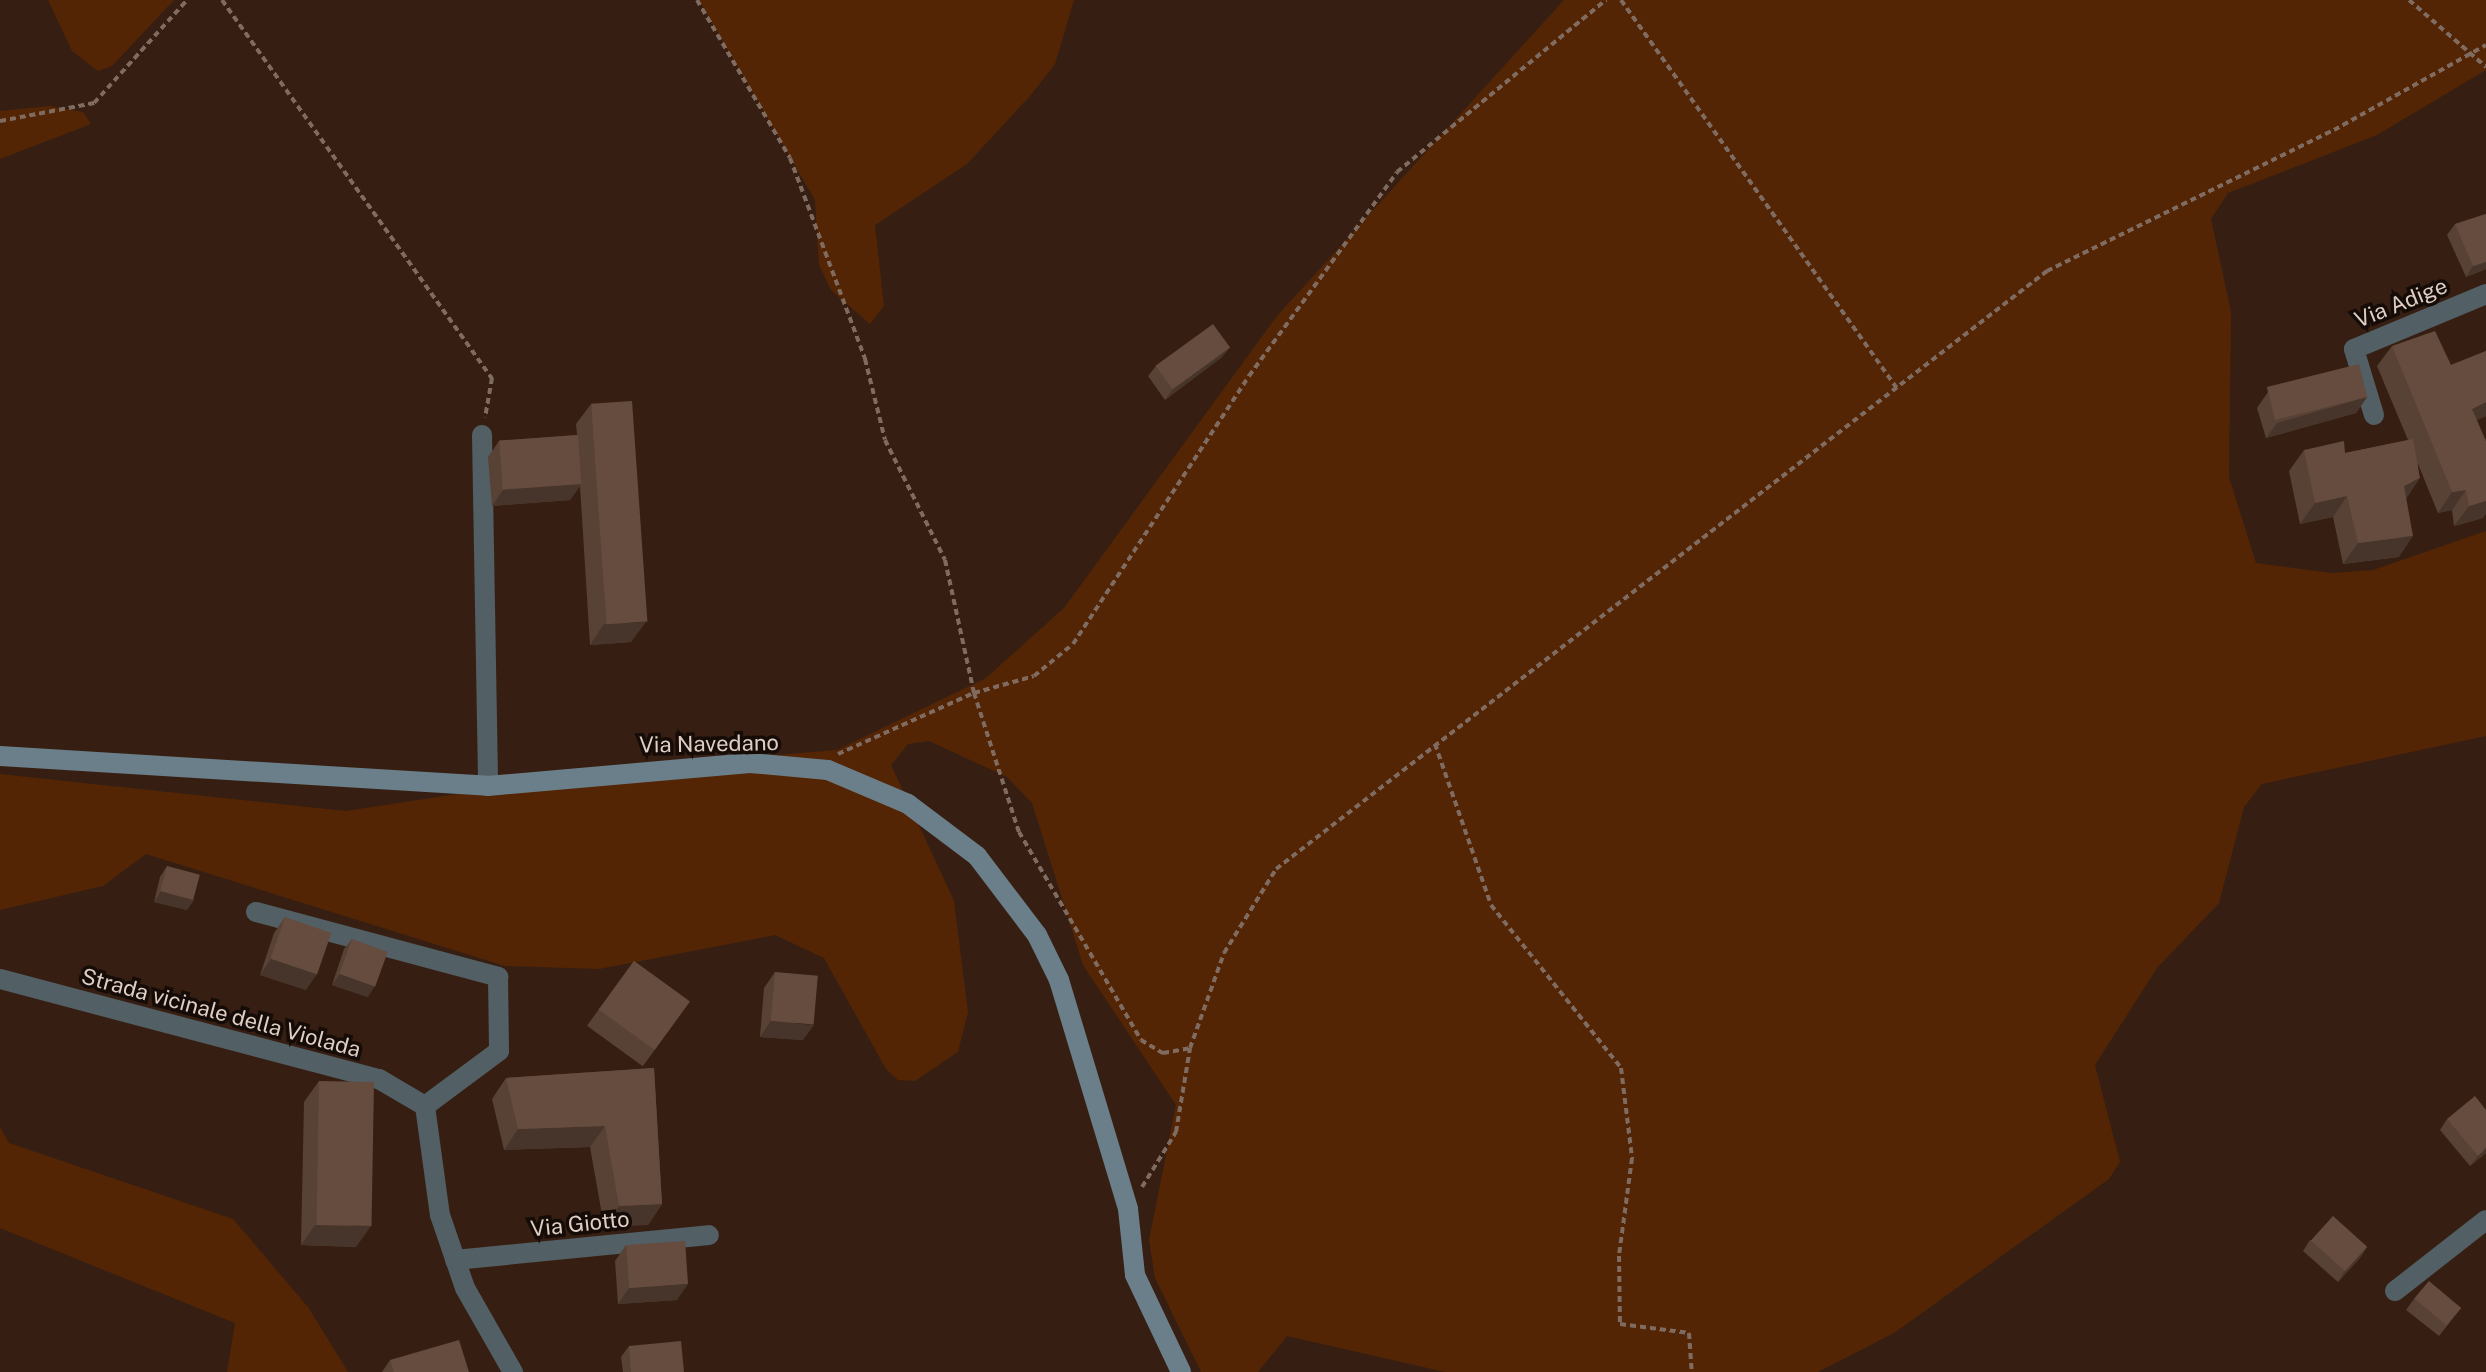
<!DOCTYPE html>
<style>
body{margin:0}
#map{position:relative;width:2486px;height:1372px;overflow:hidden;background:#361f12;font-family:"Public Sans",sans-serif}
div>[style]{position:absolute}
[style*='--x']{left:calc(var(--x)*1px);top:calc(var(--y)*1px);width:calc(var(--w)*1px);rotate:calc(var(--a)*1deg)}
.green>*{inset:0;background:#532505}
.path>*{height:4px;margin-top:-2px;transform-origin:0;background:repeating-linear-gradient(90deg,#7f6b60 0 6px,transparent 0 10px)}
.street>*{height:20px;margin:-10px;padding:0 10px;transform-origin:10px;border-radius:10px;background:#525f65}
.secondary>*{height:20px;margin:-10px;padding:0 10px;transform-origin:10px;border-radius:10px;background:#6b7f8a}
.wall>*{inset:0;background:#584135;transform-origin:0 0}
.shaded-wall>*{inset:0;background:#47352b}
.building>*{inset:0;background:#664c3e;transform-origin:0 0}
span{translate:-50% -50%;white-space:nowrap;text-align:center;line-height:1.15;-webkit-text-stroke:7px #160c07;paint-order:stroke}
.street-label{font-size:22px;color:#decec5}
</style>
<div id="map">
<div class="green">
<i style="clip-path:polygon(48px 0,174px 0,112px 66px,98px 71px,72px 51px)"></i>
<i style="clip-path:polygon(699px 0,1074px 0,1055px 64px,1030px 96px,967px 164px,875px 225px,884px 306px,870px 324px,831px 290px,819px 265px,815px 200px)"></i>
<i style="clip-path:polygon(1564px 0,2486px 0,2486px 70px,2377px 135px,2228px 193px,2211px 219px,2231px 312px,2229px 477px,2256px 563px,2331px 573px,2373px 570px,2486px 531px,2486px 736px,2262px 784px,2244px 807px,2219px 903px,2157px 968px,2095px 1065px,2120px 1162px,2109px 1179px,1894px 1333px,1818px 1372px,1445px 1372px,1287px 1336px,1258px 1372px,1201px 1372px,1155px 1278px,1149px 1240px,1176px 1105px,1083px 965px,1032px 803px,1007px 777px,929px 741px,908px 744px,891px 765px,954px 901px,968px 1012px,958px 1052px,915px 1081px,898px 1080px,886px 1069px,824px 958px,775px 935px,599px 969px,505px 966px,146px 854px,103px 886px,0 910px,0 774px,346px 811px,634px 767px,837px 750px,986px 678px,1064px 608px,1277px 316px)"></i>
<i style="clip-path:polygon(50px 106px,83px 112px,91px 124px,0 159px,0 111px)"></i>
<i style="clip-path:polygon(0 1127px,9px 1143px,233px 1219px,308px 1307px,348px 1372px,227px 1372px,235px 1323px,0 1228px)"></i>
</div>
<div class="path">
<i style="--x:222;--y:0;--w:465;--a:54.5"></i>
<i style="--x:492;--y:378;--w:40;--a:100"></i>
<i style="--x:697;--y:0;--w:183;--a:59.5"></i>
<i style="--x:790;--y:158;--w:215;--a:69.5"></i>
<i style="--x:865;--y:359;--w:83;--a:76.1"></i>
<i style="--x:885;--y:440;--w:134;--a:63.4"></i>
<i style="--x:945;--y:560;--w:136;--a:77.7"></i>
<i style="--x:974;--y:693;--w:146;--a:72.1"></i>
<i style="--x:1019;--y:832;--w:241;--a:59.6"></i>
<i style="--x:1141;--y:1040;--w:26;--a:31"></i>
<i style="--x:1163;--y:1053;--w:27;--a:-10"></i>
<i style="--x:1190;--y:1048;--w:101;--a:-70.3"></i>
<i style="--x:1224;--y:953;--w:99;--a:-58.2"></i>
<i style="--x:1276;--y:869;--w:976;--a:-37.8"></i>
<i style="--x:2047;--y:271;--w:320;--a:-26.2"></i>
<i style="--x:2334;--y:130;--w:174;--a:-29.2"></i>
<i style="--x:1621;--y:0;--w:477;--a:54.6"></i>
<i style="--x:2409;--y:0;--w:102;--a:41"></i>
<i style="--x:0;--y:121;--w:96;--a:-10.8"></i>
<i style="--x:94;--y:103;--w:139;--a:-47.9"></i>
<i style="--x:1435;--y:744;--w:170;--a:70.8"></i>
<i style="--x:1491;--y:905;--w:208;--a:51.4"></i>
<i style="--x:1621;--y:1068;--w:91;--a:83"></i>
<i style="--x:1632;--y:1158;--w:99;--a:97.6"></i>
<i style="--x:1619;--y:1256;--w:68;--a:89.2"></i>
<i style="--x:1620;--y:1324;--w:70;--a:7.4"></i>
<i style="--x:1689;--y:1333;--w:39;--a:86"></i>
<i style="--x:838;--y:754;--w:149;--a:-24.2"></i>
<i style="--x:974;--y:693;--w:62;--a:-15.8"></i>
<i style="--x:1034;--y:676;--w:50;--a:-39.4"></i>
<i style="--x:1073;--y:644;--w:321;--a:-56.7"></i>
<i style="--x:1249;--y:376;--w:252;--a:-54"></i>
<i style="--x:1397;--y:172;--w:271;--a:-39.5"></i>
<i style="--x:1142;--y:1187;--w:65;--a:-58.3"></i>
<i style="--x:1176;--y:1132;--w:85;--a:-80.5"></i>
</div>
<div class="street">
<i style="--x:2374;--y:415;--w:69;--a:-106.9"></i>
<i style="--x:2354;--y:349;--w:143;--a:-22.6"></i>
<i style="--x:482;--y:435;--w:351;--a:89"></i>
<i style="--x:256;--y:912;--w:251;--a:15"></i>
<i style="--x:498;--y:977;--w:74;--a:89.2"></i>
<i style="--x:499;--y:1051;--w:92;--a:143.4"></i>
<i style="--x:425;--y:1106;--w:110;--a:82.2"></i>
<i style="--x:440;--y:1215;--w:77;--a:71.1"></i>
<i style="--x:465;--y:1288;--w:97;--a:60.3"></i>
<i style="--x:0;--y:979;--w:392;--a:14.8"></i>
<i style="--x:379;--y:1079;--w:53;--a:30.4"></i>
<i style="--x:455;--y:1260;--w:255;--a:-5.6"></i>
<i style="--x:2395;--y:1291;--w:115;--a:-38"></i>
</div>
<div class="secondary">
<i style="--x:0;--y:756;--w:489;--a:3.5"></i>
<i style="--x:488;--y:786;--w:263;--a:-5"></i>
<i style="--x:750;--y:763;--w:78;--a:5.1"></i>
<i style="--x:828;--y:770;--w:87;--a:23"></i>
<i style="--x:908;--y:804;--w:86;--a:37"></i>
<i style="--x:977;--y:856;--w:99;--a:52.8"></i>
<i style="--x:1037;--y:935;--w:50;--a:63.9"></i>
<i style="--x:1059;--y:980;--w:239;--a:73.2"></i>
<i style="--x:1128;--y:1209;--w:66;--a:83.9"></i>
<i style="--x:1135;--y:1275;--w:107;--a:64.6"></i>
</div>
<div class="wall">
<i style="clip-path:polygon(2486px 214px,2486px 269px,2466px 277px,2447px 235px,2455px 224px)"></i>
<i style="clip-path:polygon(2392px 346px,2451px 365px,2486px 351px,2486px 416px,2477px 420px,2483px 518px,2454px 526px,2452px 510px,2438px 513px,2418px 464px,2406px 498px,2399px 557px,2343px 564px,2333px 517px,2300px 524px,2289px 471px,2304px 450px,2345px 453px,2408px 440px,2377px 366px)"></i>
<i style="clip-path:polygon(1230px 347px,1222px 357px,1165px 400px,1148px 376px,1156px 366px)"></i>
<i style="clip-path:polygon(2268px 392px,2367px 397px,2356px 413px,2266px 438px,2257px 408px)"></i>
<i style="clip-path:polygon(591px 404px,631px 642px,590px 645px,580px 486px,570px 500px,492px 506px,488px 457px,499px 441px,577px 435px,576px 424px)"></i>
<i style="clip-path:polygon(167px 866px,187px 910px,154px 902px,160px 877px)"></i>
<i style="clip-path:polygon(285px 917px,306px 990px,260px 975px,274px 933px)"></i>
<i style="clip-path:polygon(352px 939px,368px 997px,332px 985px,344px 949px)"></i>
<i style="left:634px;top:961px;width:69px;height:80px;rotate:36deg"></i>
<i style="clip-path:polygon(775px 972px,803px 1040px,760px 1037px,764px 988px)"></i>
<i style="clip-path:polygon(654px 1068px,662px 1204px,648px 1225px,604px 1226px,590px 1147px,504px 1150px,492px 1099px,506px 1078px)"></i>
<i style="clip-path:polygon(319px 1081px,356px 1247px,301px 1245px,304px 1102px)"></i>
<i style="clip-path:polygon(2447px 1119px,2486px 1153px,2470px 1166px,2440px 1130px)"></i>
<i style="clip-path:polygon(2310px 1240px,2367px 1247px,2360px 1258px,2338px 1282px,2303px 1251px)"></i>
<i style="clip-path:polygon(626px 1245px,677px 1300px,618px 1304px,615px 1261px)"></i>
<i style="clip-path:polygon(2414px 1299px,2461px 1308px,2439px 1336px,2406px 1310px)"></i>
<i style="clip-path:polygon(629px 1346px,684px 1372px,623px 1372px,621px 1357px)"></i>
<i style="clip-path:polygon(390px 1360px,469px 1372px,382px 1372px)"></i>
</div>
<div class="shaded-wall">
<i style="clip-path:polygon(2486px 262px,2486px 269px,2466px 277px,2473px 266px)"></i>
<i style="clip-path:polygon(1230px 347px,1222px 357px,1165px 400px,1173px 389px)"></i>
<i style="clip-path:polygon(2367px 397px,2356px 413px,2266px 438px,2277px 423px)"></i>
<i style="clip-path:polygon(2486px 402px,2486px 416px,2457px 429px,2472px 409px)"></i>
<i style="clip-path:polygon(2420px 478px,2406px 499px,2404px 486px)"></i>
<i style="clip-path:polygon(581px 484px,570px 500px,492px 506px,503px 490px)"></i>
<i style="clip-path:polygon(2466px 490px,2452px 510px,2438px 513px,2452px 492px)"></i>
<i style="clip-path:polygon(2347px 496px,2333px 517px,2300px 524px,2315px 503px)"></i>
<i style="clip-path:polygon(2486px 501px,2486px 514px,2483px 518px,2454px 526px,2469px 506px)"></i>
<i style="clip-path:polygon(2413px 536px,2399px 557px,2343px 564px,2358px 543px)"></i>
<i style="clip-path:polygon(646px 622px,631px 642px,590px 645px,604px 624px)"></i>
<i style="clip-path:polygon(161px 891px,194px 900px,187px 910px,154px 902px)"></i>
<i style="clip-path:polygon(271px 959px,317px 974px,306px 990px,260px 975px)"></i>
<i style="clip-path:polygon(340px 974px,375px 986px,368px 997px,332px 985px)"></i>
<i style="clip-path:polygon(771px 1021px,814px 1025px,803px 1040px,760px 1037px)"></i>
<i style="clip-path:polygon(605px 1126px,590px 1147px,504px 1150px,518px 1129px)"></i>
<i style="clip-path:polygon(2486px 1148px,2486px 1153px,2470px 1166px,2478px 1156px)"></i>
<i style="clip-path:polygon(662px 1204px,648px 1225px,604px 1226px,619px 1206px)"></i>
<i style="clip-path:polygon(315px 1225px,371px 1226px,356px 1247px,301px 1245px)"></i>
<i style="clip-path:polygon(2367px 1247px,2360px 1258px,2338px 1282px,2345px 1271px)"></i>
<i style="clip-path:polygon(688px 1284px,677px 1300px,618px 1304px,629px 1288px)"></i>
</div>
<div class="building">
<i style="clip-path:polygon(2486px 214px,2486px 262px,2473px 266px,2455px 224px)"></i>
<i style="left:1213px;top:324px;width:29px;height:71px;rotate:54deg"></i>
<i style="clip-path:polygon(2435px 331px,2451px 365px,2486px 351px,2486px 402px,2472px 409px,2486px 441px,2486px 501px,2469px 506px,2466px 490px,2452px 492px,2392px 346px)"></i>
<i style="left:2359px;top:364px;width:34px;height:95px;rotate:76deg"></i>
<i style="left:632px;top:401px;width:221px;height:41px;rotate:86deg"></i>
<i style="left:578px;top:435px;width:49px;height:79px;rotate:86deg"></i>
<i style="clip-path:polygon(2413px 439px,2420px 478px,2404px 486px,2413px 536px,2358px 543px,2347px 496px,2315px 503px,2304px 450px,2344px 441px,2345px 453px)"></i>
<i style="left:167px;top:866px;width:34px;height:26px;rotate:15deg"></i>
<i style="left:285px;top:917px;width:49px;height:44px;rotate:19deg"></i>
<i style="left:352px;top:939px;width:38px;height:37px;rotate:20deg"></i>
<i style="left:634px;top:961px;width:69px;height:60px;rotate:36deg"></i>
<i style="left:775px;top:972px;width:43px;height:49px;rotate:5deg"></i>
<i style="clip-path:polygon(654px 1068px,662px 1204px,619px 1206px,605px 1126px,518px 1129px,506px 1078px)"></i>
<i style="left:319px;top:1081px;width:55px;height:144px;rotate:1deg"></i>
<i style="clip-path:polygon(2475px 1096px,2486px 1110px,2486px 1148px,2478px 1156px,2447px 1119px)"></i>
<i style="left:2333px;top:1216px;width:46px;height:33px;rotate:42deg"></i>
<i style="left:685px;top:1241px;width:43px;height:59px;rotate:86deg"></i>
<i style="left:2429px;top:1281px;width:42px;height:23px;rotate:40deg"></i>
<i style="clip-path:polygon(459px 1340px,469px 1372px,394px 1372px,390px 1360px)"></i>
<i style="clip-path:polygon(681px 1341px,684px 1372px,631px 1372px,629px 1346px)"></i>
</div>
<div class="street-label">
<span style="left:2401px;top:303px;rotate:-22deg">Via Adige</span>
<span style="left:709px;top:744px;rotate:-1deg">Via Navedano</span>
<span style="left:221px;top:1013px;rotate:15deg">Strada vicinale della Violada</span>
<span style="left:580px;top:1224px;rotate:-6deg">Via Giotto</span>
</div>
</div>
